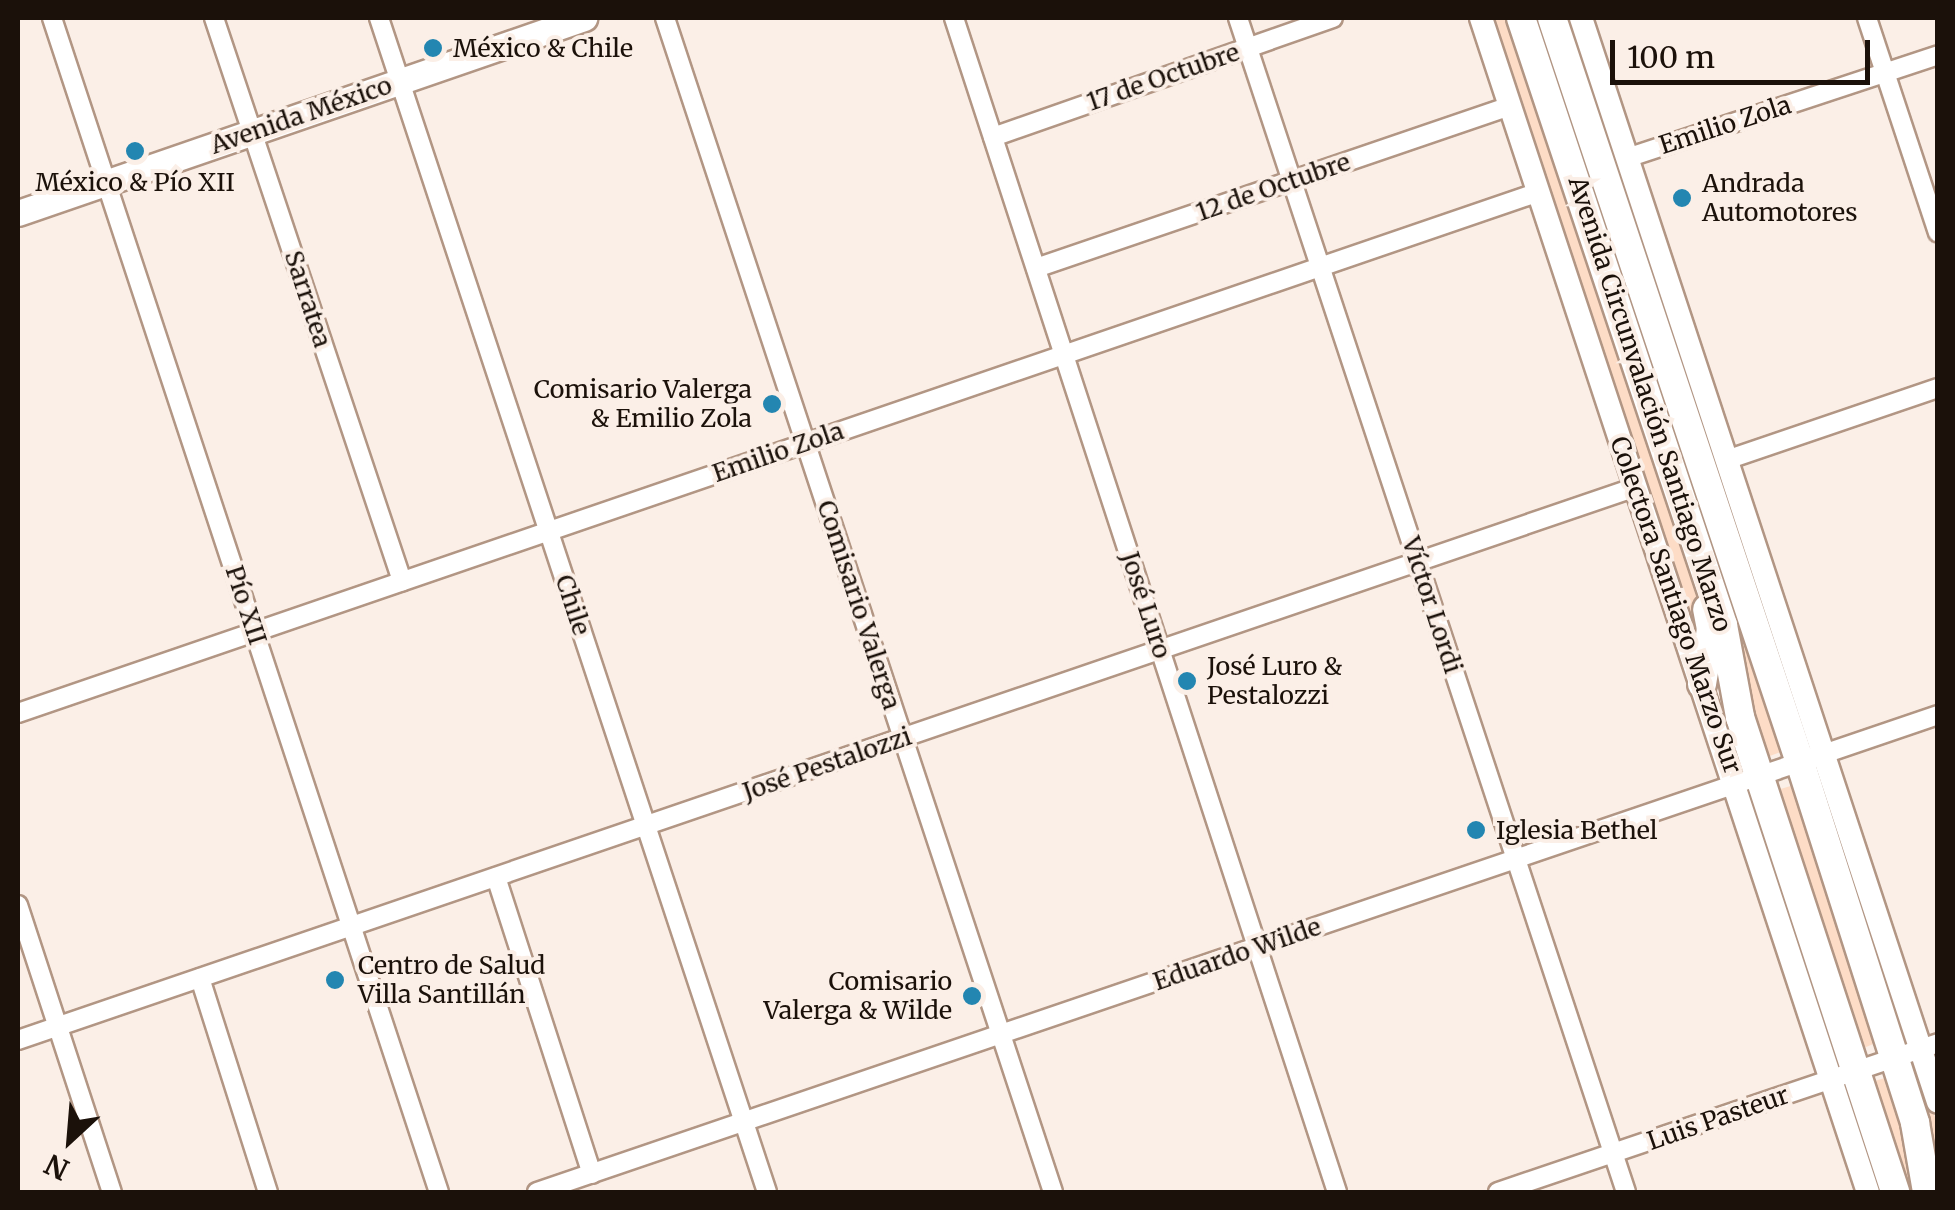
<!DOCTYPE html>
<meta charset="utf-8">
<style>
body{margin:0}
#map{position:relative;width:1955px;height:1210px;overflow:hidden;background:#fbefe7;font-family:Merriweather,serif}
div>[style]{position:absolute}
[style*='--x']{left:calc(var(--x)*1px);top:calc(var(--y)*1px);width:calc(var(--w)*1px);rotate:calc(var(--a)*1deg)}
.green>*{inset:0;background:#fddcc6}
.roads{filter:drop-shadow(2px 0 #b29684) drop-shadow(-2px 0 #b29684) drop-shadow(0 2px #b29684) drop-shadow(0 -2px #b29684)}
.minor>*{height:18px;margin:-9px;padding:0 9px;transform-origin:9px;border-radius:9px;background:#fff}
.tertiary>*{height:22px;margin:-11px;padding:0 11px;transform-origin:11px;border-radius:11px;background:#fff}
.secondary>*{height:25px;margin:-12.5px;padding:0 12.5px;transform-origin:12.5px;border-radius:12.5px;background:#fff}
.primary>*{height:28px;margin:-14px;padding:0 14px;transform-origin:14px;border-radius:14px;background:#fff}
.dots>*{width:28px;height:28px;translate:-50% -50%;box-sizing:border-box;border:5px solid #fbefe7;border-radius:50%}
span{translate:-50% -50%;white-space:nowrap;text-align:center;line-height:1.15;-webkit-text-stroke:8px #fbefe7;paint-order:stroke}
.poi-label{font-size:25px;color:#1b110a}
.left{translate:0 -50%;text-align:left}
.right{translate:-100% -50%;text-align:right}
.street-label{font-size:25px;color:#1b110a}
.frame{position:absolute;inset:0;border:20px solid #1b110a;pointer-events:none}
.north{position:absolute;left:20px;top:1090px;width:100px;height:100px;-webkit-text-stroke:8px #fbefe7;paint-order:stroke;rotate:206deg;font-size:28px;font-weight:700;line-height:40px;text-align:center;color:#1b110a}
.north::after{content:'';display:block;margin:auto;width:35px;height:45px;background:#1b110a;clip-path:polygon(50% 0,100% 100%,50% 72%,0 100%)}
.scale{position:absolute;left:1610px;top:40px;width:260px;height:45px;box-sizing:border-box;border:5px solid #1b110a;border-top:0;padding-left:12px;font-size:30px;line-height:35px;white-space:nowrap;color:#1b110a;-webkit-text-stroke:8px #fbefe7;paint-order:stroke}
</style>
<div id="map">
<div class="green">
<i style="clip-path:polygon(1488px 18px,1512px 18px,1663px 470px,1704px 620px,1701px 653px)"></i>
<i style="clip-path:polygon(1531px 18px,1542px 18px,1783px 751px,1767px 757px)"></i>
<i style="clip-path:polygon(1794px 785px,1878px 1042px,1859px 1050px,1777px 790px)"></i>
<i style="clip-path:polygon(1753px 797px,1838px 1055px,1835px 1057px,1749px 801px)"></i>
<i style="clip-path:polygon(1914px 1068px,1921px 1071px,1937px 1124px,1937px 1189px)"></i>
<i style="clip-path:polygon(1885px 1078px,1892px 1081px,1918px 1192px,1905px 1192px,1871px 1082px)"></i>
</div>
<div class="roads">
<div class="minor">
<i style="--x:52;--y:18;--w:1236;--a:71.76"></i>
<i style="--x:214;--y:18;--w:594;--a:71.53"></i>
<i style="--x:379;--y:18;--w:1236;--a:71.71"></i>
<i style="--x:665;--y:18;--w:1236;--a:71.71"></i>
<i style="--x:954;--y:18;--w:1235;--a:71.93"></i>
<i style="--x:1238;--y:18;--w:1236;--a:71.71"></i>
<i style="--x:1867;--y:18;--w:226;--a:71.7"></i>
<i style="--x:993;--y:137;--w:360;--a:-19.3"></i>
<i style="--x:1627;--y:158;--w:328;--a:-18.3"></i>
<i style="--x:1036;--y:268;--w:501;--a:-18.87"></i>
<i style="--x:1726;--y:460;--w:224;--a:-18.8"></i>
<i style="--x:18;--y:713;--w:1608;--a:-18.91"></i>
<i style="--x:496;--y:877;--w:312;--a:72.1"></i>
<i style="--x:18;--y:905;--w:302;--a:71.9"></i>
<i style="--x:200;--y:978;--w:225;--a:72.4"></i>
<i style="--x:18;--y:1040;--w:1710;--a:-18.87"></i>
<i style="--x:537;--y:1192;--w:1480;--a:-18.8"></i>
<i style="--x:1498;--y:1192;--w:465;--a:-18.7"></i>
</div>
<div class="tertiary">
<i style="--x:1481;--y:18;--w:1236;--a:71.76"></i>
<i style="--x:1581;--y:18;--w:1141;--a:71.77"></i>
</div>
<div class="secondary">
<i style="--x:18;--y:213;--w:599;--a:-19.01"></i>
</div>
<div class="primary">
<i style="--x:1521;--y:18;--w:640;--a:71.59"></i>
<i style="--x:1723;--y:625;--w:94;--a:79.5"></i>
<i style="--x:1740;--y:717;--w:500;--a:71.9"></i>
<i style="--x:1552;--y:18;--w:784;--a:71.57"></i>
<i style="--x:1800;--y:762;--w:379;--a:72.3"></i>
<i style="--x:1915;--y:1123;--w:70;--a:80.1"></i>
<i style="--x:1702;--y:684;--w:56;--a:-80.7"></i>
<i style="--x:1711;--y:629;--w:20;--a:-101"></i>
</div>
</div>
<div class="dots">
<i style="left:433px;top:48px;background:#2386b1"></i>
<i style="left:135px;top:151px;background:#2386b1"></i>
<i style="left:1682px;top:198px;background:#2386b1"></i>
<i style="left:772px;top:404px;background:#2386b1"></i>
<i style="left:1187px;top:681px;background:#2386b1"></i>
<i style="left:1476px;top:830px;background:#2386b1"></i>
<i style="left:335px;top:980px;background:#2386b1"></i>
<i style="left:972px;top:996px;background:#2386b1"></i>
</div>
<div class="poi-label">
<span class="left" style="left:453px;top:48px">México &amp; Chile</span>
<span style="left:135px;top:182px">México &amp; Pío XII</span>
<span class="left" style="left:1702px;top:198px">Andrada<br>Automotores</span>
<span class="right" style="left:752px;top:404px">Comisario Valerga<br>&amp; Emilio Zola</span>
<span class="left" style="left:1207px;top:681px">José Luro &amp;<br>Pestalozzi</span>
<span class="left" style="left:1496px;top:830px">Iglesia Bethel</span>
<span class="left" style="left:358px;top:980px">Centro de Salud<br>Villa Santillán</span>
<span class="right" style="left:952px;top:996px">Comisario<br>Valerga &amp; Wilde</span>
</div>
<div class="street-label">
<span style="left:1163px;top:77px;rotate:-19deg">17 de Octubre</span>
<span style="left:301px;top:115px;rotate:-19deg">Avenida México</span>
<span style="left:1725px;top:125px;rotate:-18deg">Emilio Zola</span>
<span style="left:1273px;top:187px;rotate:-19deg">12 de Octubre</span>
<span style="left:308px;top:299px;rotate:72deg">Sarratea</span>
<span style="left:1650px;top:404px;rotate:72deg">Avenida Circunvalación Santiago Marzo</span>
<span style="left:778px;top:452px;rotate:-19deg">Emilio Zola</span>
<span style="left:246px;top:605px;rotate:72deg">Pío XII</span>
<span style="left:573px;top:605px;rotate:72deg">Chile</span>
<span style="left:859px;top:605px;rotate:72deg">Comisario Valerga</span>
<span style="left:1146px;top:605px;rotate:72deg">José Luro</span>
<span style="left:1432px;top:605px;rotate:72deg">Víctor Lordi</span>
<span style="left:1676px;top:605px;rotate:71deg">Colectora Santiago Marzo Sur</span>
<span style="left:827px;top:764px;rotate:-19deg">José Pestalozzi</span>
<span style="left:1237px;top:954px;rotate:-19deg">Eduardo Wilde</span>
<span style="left:1718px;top:1118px;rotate:-19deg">Luis Pasteur</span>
</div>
<div class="frame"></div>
<div class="north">N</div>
<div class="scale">100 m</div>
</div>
